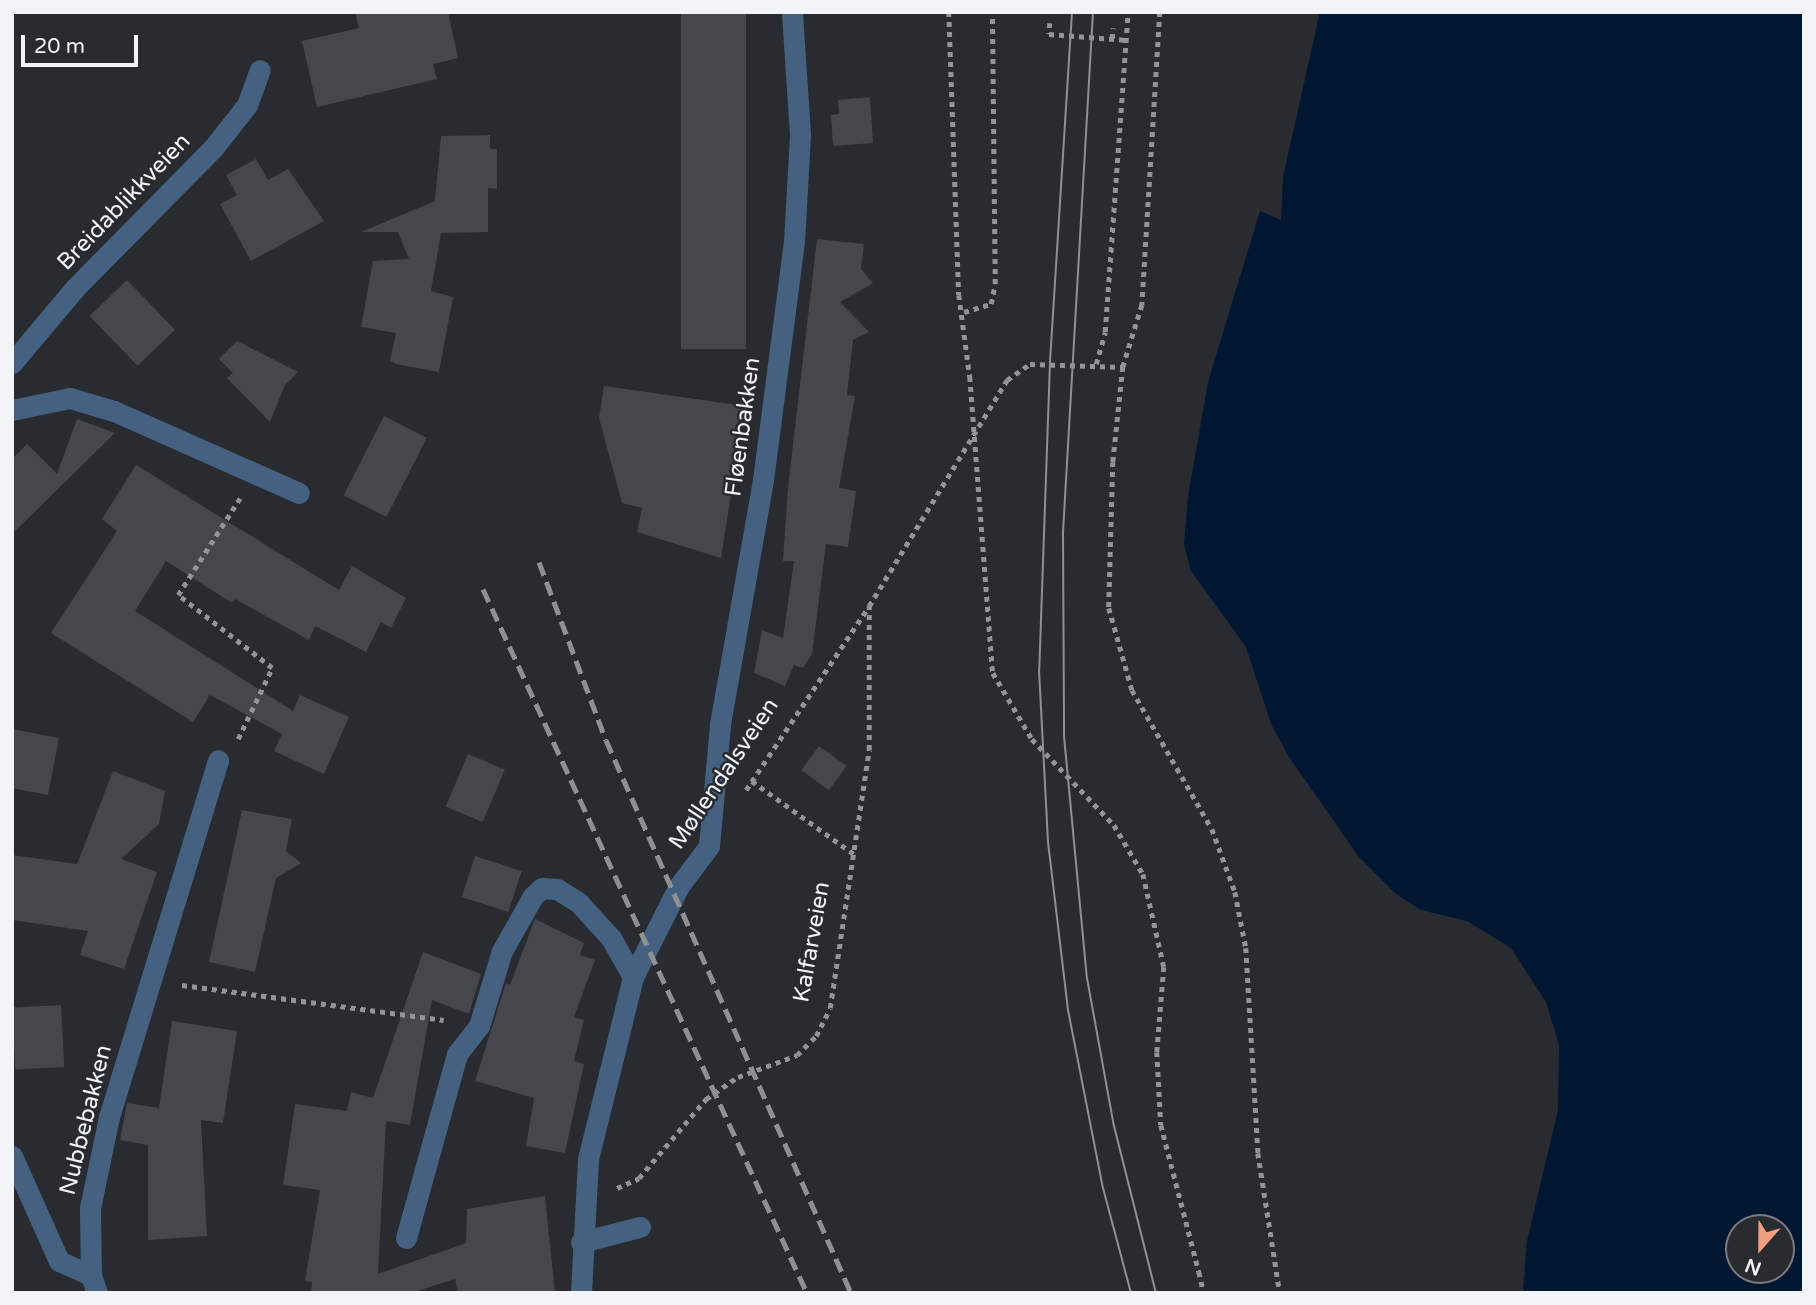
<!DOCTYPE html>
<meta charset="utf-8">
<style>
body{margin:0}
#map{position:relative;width:1816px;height:1305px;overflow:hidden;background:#282b2f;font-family:"Varela Round",sans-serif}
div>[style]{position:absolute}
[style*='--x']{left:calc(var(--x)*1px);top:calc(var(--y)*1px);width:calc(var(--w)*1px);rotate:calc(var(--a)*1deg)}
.water>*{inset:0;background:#001631}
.building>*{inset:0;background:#44474b;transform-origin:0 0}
.path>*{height:4.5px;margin-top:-2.25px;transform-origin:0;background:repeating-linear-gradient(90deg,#929598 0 5px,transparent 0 10px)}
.lane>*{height:21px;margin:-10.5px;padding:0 10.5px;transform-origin:10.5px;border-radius:10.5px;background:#456181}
.street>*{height:21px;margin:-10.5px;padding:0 10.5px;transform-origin:10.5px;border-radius:10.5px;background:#456181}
.tram>*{height:2px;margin:-1px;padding:0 1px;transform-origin:1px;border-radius:1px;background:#8e9094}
.rail>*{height:5px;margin-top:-2.5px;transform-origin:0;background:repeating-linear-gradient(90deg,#8e9094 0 14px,transparent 0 21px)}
.path-bridge>*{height:4.5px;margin-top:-2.25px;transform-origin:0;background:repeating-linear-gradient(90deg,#929598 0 5px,transparent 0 10px)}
span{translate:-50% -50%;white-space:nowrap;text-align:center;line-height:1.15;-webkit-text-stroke:5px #282b2f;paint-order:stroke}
.street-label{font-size:23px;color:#f2f4f7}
.frame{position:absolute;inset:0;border:14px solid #f2f4f7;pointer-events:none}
.north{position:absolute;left:1725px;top:1214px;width:70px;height:70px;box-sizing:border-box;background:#282b2f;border:2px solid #797b7f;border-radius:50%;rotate:201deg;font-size:19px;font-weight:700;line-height:28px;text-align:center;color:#f2f4f7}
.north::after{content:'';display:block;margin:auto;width:24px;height:32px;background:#f2a07f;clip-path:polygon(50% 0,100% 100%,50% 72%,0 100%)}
.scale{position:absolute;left:21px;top:35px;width:117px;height:32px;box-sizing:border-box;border:4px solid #f2f4f7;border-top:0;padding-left:9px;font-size:21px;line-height:24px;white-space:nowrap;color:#f2f4f7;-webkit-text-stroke:5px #282b2f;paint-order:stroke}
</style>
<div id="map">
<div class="water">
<i style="clip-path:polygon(evenodd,1320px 12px,1804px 12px,1804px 1293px,1523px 1293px,1527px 1241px,1558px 1110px,1559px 1045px,1546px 1002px,1511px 948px,1467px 921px,1421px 910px,1396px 894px,1359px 857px,1289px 757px,1271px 724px,1246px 647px,1191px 571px,1184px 544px,1188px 497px,1208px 382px,1260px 211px,1281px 220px,1283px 177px,1320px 12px,1739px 1228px,1781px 1228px,1781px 1270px,1739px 1270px,1739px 1228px)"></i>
</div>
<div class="building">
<i style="clip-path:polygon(355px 12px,448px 12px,458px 58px,433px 64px,437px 79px,317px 107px,302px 41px,359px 28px)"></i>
<i style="left:681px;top:12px;width:65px;height:337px"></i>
<i style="clip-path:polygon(870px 97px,873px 143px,833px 146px,831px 115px,839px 114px,838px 100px)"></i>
<i style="clip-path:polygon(490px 135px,490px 149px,497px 149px,497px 189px,488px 188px,488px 232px,441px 233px,431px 291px,453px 297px,439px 372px,396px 364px,390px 361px,396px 333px,361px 327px,373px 261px,409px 259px,398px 232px,361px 232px,435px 201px,441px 136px)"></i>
<i style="clip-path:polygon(256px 159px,268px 180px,288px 169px,324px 221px,251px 261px,220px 204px,237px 195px,226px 175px)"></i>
<i style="clip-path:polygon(817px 239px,864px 244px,861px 269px,873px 283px,840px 302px,869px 332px,853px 340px,847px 395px,855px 396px,839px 488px,856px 491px,848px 547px,826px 544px,812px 654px,803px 668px,794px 665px,785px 686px,754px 673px,762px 630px,783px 638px,794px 561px,783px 561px,788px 487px)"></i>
<i style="left:127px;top:280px;width:69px;height:52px;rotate:46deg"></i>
<i style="clip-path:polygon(237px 341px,298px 372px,285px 385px,270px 422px,227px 378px,233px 373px,219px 359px)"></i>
<i style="clip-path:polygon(604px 386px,745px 406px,721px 558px,637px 532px,642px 508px,622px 503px,599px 418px)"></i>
<i style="left:384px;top:416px;width:48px;height:89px;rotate:27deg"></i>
<i style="clip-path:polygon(77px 419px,115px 433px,12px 534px,12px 459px,27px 444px,57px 474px)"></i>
<i style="clip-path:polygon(136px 465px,339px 590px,352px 566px,406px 598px,391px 628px,381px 622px,366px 652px,315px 626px,309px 640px,235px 599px,232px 603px,166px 561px,135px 611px,293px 711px,300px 695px,349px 717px,324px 774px,274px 751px,282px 734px,210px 695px,193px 722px,51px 633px,117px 531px,102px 519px)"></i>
<i style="clip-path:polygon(12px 729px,59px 738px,48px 795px,12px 788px)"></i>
<i style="left:819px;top:746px;width:34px;height:30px;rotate:36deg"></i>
<i style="left:468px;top:754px;width:40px;height:57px;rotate:23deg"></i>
<i style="clip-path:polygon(113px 771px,165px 791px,159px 824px,121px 859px,157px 872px,124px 969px,80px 955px,88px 931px,12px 920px,12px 855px,77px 864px)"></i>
<i style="clip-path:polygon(242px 810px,292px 819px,286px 851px,301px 863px,276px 878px,255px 972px,209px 962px)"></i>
<i style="left:475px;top:856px;width:49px;height:43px;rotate:18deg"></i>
<i style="clip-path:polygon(535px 919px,584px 943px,580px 955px,595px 960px,574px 1017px,584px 1020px,574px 1061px,584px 1064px,565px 1153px,526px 1146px,534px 1098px,475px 1081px,506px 983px,510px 985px)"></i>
<i style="clip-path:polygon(423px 952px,481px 974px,469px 1014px,432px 1000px,410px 1125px,386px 1121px,378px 1274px,466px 1243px,467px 1209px,545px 1196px,555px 1293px,458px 1293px,455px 1279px,411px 1293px,311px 1293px,312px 1282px,305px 1281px,320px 1190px,283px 1185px,295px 1104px,347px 1111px,351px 1092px,373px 1098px)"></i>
<i style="left:61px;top:1005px;width:62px;height:49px;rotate:87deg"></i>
<i style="clip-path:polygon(172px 1021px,237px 1031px,223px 1123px,201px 1120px,207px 1236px,148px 1240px,148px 1145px,120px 1140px,127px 1103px,159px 1108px)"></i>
</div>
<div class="path">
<i style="--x:949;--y:12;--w:283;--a:88"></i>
<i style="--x:959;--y:295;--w:83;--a:82.4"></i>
<i style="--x:1160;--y:12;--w:294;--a:93.5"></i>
<i style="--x:1142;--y:305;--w:65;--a:107"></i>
<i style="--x:1123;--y:367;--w:96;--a:96"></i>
<i style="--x:1113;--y:462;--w:146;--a:91.6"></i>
<i style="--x:1109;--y:608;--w:85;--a:74.3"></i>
<i style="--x:1132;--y:690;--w:160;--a:60.1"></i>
<i style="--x:1212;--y:829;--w:67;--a:69.9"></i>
<i style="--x:1235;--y:892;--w:57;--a:78.9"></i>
<i style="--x:1246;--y:948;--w:205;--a:86.6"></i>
<i style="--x:1258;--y:1153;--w:142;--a:81.1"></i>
<i style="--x:1050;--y:23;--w:11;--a:95"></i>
<i style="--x:1049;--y:34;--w:78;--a:4.4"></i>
<i style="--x:1112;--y:39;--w:11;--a:-85"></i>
<i style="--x:964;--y:312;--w:28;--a:-17"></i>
<i style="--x:991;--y:304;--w:20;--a:-79"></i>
<i style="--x:995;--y:284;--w:272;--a:-90.6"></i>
<i style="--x:1096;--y:364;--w:33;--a:-74"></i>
<i style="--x:1105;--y:332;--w:321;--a:-85.9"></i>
<i style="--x:238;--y:739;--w:79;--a:-64.4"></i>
<i style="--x:272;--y:668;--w:119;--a:-142.2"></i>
<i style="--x:178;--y:595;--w:115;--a:-57.4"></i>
<i style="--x:752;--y:781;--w:125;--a:35.6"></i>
<i style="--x:746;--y:790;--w:221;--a:-56.2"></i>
<i style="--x:869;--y:606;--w:265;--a:-58.6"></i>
<i style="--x:1007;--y:380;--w:28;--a:-35"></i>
<i style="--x:1030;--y:364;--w:93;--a:1.8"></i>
<i style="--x:182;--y:985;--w:264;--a:7.6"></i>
<i style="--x:617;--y:1188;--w:24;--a:-24"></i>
<i style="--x:639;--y:1178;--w:104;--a:-49.7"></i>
<i style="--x:706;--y:1099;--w:39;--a:-35"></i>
<i style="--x:738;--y:1077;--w:63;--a:-20.4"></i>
<i style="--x:797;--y:1055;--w:27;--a:-45"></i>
<i style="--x:816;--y:1036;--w:31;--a:-63"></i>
<i style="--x:830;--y:1008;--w:261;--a:-81.4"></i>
<i style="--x:869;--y:750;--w:144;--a:-90"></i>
<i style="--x:1199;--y:1272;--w:22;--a:77"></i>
</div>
<div class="lane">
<i style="--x:581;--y:1242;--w:61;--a:-14.3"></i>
</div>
<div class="street">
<i style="--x:12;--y:363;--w:98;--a:-50"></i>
<i style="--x:75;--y:288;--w:198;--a:-45.4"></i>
<i style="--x:214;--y:147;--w:53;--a:-51.8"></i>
<i style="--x:247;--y:105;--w:37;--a:-70"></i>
<i style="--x:12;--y:410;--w:59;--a:-11.7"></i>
<i style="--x:70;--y:398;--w:46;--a:16.5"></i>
<i style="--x:114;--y:411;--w:202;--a:23.9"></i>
<i style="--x:12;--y:1156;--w:115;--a:65.9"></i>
<i style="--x:59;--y:1261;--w:35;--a:24"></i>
<i style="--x:91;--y:1275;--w:19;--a:72"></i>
<i style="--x:406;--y:1238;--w:191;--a:-74.5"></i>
<i style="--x:457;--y:1054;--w:36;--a:-52"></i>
<i style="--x:479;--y:1026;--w:78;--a:-73"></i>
<i style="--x:502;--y:951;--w:63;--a:-60.6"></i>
<i style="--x:533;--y:896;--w:12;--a:-42"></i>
<i style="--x:542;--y:888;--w:15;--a:4"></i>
<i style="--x:557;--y:889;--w:26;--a:32"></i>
<i style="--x:579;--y:903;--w:47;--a:47.6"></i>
<i style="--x:611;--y:938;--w:45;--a:60.6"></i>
<i style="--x:91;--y:1275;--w:67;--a:-90.9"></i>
<i style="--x:90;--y:1208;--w:93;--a:-78.2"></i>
<i style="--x:109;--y:1117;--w:373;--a:-73"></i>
<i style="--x:581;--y:1293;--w:134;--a:-87"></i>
<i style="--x:588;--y:1159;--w:187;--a:-76.1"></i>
<i style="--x:633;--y:977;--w:102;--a:-63.2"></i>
<i style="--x:679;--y:886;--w:50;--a:-53.1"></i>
<i style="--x:709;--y:846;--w:122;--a:-84.8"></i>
<i style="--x:720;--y:724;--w:248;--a:-80"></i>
<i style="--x:763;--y:480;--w:240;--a:-82.6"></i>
<i style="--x:794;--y:242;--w:108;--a:-86.8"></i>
<i style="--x:800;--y:134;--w:122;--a:-93.8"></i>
</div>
<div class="tram">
<i style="--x:1072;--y:12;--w:351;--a:93.6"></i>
<i style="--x:1050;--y:362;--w:308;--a:92"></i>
<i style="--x:1039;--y:670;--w:172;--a:87"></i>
<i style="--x:1048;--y:842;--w:169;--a:83.2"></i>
<i style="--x:1068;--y:1010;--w:181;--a:78.9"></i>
<i style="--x:1103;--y:1188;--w:109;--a:75.1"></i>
<i style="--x:1093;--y:12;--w:521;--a:93.3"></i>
<i style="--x:1063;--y:532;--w:204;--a:89.7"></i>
<i style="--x:1064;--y:736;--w:243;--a:84.6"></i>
<i style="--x:1087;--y:978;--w:150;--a:79.7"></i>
<i style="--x:1114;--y:1126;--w:172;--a:75.9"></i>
</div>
<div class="rail">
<i style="--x:539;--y:562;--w:190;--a:69.4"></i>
<i style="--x:606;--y:740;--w:605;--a:66.1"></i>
<i style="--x:483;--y:589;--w:775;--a:65.29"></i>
</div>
<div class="path-bridge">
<i style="--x:970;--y:377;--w:297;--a:85.6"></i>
<i style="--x:993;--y:673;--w:77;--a:59.4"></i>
<i style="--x:1032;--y:739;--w:119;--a:46.4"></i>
<i style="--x:1114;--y:825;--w:57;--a:59.4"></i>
<i style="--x:1143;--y:874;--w:95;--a:77.3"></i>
<i style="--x:1164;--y:967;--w:85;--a:94.7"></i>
<i style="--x:1157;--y:1052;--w:73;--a:86.9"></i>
<i style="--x:1161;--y:1125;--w:152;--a:75.5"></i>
</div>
<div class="street-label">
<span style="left:124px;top:202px;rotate:-46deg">Breidablikkveien</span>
<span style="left:743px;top:427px;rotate:-82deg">Fløenbakken</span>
<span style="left:724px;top:774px;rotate:-56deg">Møllendalsveien</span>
<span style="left:812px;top:942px;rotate:-80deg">Kalfarveien</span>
<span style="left:86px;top:1120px;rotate:-76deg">Nubbebakken</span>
</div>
<div class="frame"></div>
<div class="north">N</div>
<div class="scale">20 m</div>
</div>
